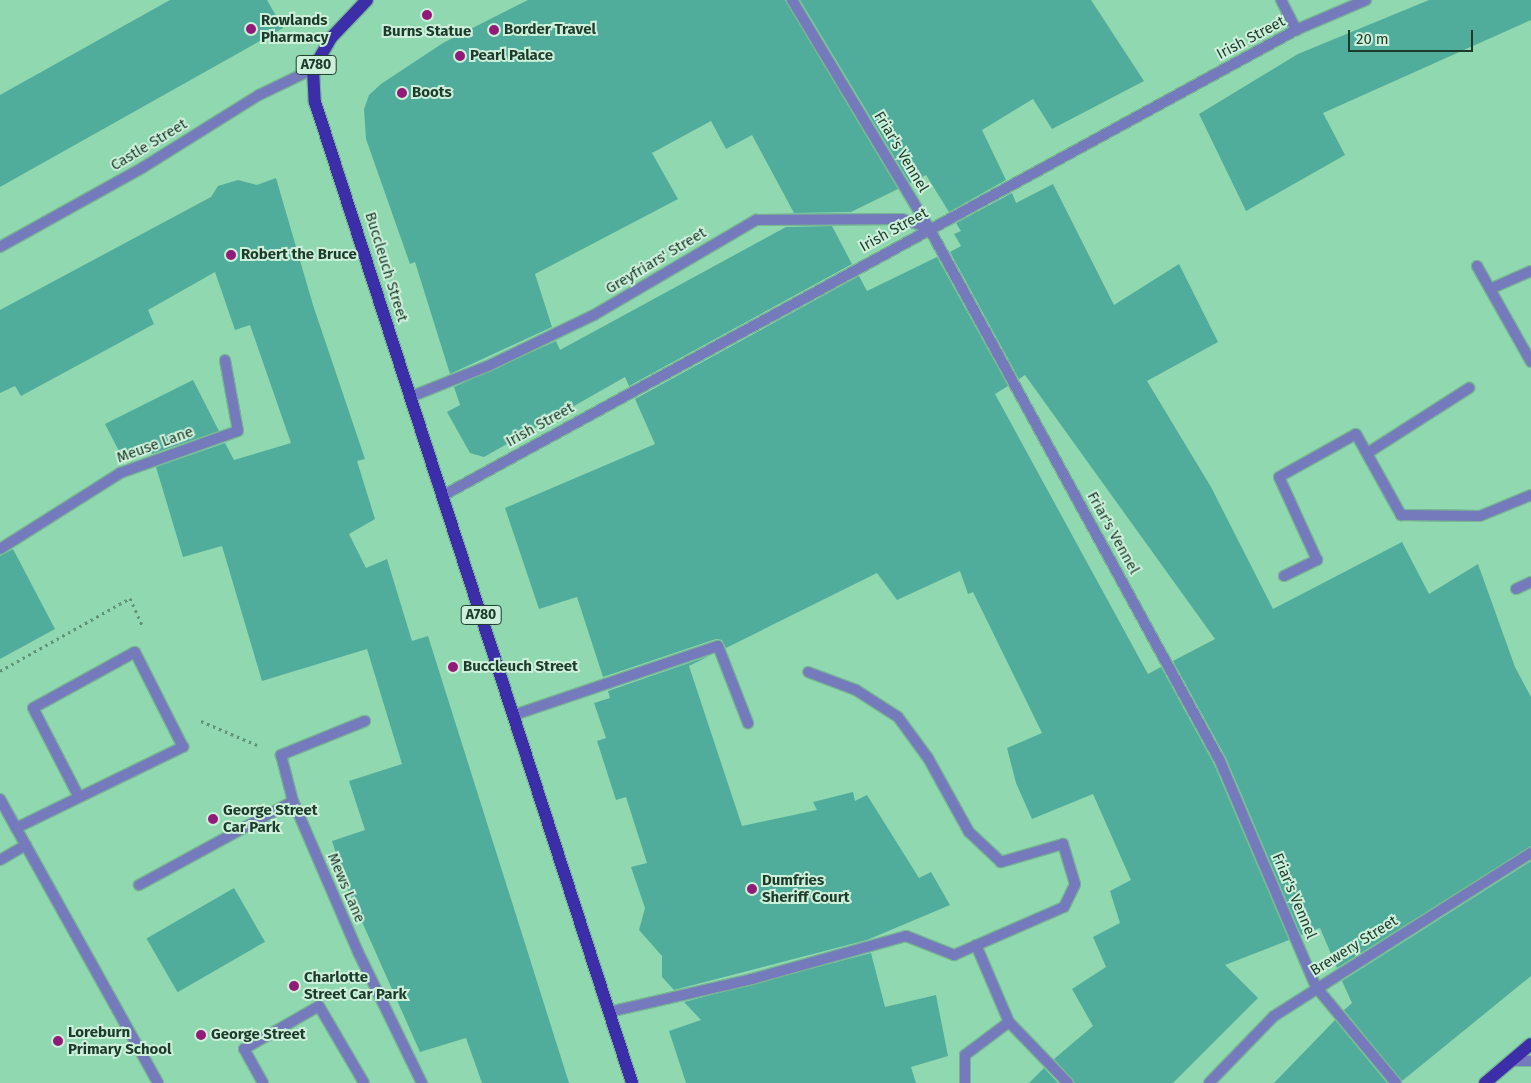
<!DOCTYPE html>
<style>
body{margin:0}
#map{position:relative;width:1531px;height:1083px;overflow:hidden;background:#90d8b0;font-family:"Fira Sans",sans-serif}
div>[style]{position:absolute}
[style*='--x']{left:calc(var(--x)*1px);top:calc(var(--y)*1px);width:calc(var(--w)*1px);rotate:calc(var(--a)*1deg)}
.building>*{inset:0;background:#51ad9b;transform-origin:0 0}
.path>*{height:3px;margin-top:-1.5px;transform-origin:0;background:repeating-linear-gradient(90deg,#5e9376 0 2.5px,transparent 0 6.5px)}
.roads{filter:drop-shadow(1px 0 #77b593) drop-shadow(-1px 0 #77b593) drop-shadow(0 1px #77b593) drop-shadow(0 -1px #77b593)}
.lane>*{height:10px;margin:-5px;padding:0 5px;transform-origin:5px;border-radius:5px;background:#747abb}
.street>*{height:10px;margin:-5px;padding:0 5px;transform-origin:5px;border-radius:5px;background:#747abb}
.primary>*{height:12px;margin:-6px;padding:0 6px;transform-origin:6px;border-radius:6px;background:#3c2da9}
.dots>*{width:14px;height:14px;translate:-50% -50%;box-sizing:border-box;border:2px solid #cdf0db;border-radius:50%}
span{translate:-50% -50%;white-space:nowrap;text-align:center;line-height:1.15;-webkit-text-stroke:4px #cdf0db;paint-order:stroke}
.shield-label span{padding:1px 4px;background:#cdf0db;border:1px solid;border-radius:4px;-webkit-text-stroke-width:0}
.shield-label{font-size:14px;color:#1d3b2b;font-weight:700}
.poi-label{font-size:15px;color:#1d3b2b;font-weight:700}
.left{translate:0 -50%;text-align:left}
.street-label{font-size:15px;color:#1d3b2b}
.scale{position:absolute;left:1348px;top:30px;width:125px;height:22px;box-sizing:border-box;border:2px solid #1d3b2b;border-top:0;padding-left:6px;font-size:15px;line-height:18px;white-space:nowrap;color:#1d3b2b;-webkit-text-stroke:4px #cdf0db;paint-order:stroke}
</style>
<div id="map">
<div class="building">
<i style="clip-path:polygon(170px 0,267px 0,283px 28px,0 187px,0 95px)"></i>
<i style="clip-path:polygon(528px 0,785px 0,898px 189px,851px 212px,794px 213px,752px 135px,726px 149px,711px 121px,652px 153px,678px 199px,535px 274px,552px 327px,450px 374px,415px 262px,410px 264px,366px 139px,364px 109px,369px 95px,381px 84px,443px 43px)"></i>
<i style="clip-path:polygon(800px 0,1091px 0,1144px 81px,1052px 129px,1033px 99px,982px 130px,1006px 180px,949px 212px,926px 175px,910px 183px)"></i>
<i style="clip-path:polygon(1429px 0,1531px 0,1531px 20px,1323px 113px,1345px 155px,1246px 211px,1199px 114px,1298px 54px)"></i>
<i style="clip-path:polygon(276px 178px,313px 305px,365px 459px,357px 461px,375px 519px,349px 534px,366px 568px,387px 559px,412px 641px,428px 636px,569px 1083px,482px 1083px,466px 1038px,420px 1052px,347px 888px,332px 841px,365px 830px,349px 781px,402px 764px,367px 649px,262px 681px,222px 546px,183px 557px,156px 467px,225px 443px,234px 460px,291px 443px,250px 325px,235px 330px,215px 272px,148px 310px,154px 324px,21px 396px,15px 386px,0 393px,0 310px,211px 197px,218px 186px,238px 180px,257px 185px)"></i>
<i style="clip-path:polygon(1053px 184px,1114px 305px,1179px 264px,1218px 342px,1147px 381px,1211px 487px,1273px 609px,1402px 542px,1429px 594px,1478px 564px,1515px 667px,1531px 697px,1531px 846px,1337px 968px,1320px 928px,1301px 935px,1226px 758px,1173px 661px,1215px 639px,1025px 375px,1019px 379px,950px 252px,961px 246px,954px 234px,961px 231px,956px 223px,1012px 193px,1016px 203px)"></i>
<i style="clip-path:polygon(832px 226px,852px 264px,629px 386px,625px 377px,484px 457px,470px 453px,447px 412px,460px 405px,454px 387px,556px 341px,560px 350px,786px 227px)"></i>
<i style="clip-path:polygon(937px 257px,1008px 386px,995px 394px,1148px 674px,1161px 667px,1214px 764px,1289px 940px,1225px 965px,1258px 998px,1173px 1083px,1075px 1083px,1054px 1059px,1093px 1026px,1072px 989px,1106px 967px,1093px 937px,1120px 923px,1110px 891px,1131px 880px,1093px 794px,1032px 819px,1016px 783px,1007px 748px,1042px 733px,973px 592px,968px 594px,960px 571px,897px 600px,877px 573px,726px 648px,722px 640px,716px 639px,603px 677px,577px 597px,539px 609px,505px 508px,655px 444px,635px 399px,859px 276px,867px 291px)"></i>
<i style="clip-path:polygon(193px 380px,219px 431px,152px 454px,149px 443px,122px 457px,105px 424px)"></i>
<i style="clip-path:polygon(13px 549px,55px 629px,0 659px,0 556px)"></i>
<i style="clip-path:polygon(709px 656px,689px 666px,742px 826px,817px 810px,813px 802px,853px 792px,855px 801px,867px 795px,919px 878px,931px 872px,950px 905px,867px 940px,674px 990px,662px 977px,662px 956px,639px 930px,645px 908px,631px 867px,647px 863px,626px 797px,616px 800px,597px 741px,606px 738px,594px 703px,610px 698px,608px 691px)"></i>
<i style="clip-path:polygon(1531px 861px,1531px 976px,1402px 1081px,1344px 1010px,1352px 1003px,1342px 981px)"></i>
<i style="left:234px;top:888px;width:62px;height:101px;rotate:60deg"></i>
<i style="clip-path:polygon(871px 953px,885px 1007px,936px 995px,948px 1056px,911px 1067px,916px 1083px,686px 1083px,669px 1031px,701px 1020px,684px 1002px)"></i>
<i style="clip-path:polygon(1335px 1020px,1387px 1083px,1274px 1083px)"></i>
<i style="clip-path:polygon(1044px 1068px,1058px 1083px,1029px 1083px)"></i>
</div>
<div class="path">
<i style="--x:0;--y:671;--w:149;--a:-29.3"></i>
<i style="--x:130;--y:598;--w:30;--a:66"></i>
<i style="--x:201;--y:721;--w:61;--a:23.2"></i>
</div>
<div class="roads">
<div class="lane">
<i style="--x:1477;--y:266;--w:110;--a:60.6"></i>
<i style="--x:1490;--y:289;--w:45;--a:-23.7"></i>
<i style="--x:410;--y:397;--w:84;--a:-21.7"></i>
<i style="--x:488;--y:366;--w:118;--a:-25.7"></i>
<i style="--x:594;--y:315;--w:188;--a:-30.4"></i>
<i style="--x:756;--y:220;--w:146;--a:-0.4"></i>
<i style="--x:902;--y:219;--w:28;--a:18"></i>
<i style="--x:1369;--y:452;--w:119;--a:-32.6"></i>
<i style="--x:0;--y:549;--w:142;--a:-32.3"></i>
<i style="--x:120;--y:473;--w:125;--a:-19.6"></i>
<i style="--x:238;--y:431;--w:72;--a:-100.4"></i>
<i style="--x:1284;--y:576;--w:37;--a:-26"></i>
<i style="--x:1317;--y:560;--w:91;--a:-114.6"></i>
<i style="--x:1279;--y:477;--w:88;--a:-29.2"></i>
<i style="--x:1356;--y:434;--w:93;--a:60.9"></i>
<i style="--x:1401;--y:515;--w:79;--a:0.7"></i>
<i style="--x:1480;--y:516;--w:55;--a:-22.4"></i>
<i style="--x:1516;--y:589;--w:17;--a:-25"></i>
<i style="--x:514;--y:715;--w:215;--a:-18.7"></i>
<i style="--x:718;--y:646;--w:83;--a:68.7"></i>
<i style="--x:16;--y:828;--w:186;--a:-25.9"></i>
<i style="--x:183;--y:747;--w:106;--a:-116.8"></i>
<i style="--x:135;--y:652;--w:116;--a:151.2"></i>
<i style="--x:33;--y:708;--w:100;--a:62.7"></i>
<i style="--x:139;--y:885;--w:175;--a:-28.6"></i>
<i style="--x:976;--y:945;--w:84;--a:66.8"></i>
<i style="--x:1009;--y:1022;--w:85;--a:46"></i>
<i style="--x:609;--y:1012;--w:147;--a:-13"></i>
<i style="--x:752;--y:979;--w:160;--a:-15.6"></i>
<i style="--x:906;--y:936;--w:52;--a:21.6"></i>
<i style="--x:954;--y:955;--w:120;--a:-23.6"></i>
<i style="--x:1064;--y:907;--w:25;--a:-64"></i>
<i style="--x:1075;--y:884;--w:42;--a:-106.7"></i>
<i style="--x:1063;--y:844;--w:65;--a:163.8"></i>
<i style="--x:1001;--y:862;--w:44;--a:-136.8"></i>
<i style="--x:969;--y:832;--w:85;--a:-119"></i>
<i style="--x:928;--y:758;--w:51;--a:-126.2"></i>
<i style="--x:898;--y:717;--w:50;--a:-147.3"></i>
<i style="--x:856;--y:690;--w:51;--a:-159.4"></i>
<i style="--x:1512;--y:1061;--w:19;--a:0"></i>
<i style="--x:263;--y:1083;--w:39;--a:-119"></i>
<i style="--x:244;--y:1049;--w:86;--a:-29.8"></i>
<i style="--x:319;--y:1006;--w:89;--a:59.7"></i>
<i style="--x:965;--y:1083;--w:28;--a:-90"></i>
<i style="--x:965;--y:1055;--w:55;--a:-36.9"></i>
</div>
<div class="street">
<i style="--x:792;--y:0;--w:266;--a:59"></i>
<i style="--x:929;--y:228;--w:607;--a:61.37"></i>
<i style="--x:1220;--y:761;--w:246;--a:67"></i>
<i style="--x:1316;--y:987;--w:125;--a:50.2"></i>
<i style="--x:1281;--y:0;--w:34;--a:63"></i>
<i style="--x:0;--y:247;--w:162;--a:-29.1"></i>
<i style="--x:142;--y:168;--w:138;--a:-32"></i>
<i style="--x:259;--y:95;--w:60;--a:-25.7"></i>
<i style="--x:442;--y:496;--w:973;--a:-28.62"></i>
<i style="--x:1296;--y:30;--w:76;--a:-23.2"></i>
<i style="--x:365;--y:721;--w:91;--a:158"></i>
<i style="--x:281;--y:755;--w:48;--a:75.4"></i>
<i style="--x:293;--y:801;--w:164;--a:66.7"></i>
<i style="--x:358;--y:952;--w:146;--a:64"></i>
<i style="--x:0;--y:799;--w:325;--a:60.9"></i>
<i style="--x:0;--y:860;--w:30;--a:-30"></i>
<i style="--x:1209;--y:1083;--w:93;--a:-45.9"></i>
<i style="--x:1274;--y:1016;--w:304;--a:-32.4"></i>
</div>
<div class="primary">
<i style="--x:367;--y:0;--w:52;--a:133.5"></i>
<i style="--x:331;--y:38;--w:36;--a:120"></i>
<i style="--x:313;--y:69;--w:33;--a:87"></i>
<i style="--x:315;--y:102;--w:1031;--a:72.09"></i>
<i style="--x:1485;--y:1083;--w:60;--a:-40.3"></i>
</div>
</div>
<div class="dots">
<i style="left:427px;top:15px;background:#931b78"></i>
<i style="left:251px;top:29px;background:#931b78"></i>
<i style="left:494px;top:30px;background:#931b78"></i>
<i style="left:460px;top:56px;background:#931b78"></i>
<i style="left:402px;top:93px;background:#931b78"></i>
<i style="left:231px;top:255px;background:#931b78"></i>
<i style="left:453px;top:667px;background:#931b78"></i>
<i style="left:213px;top:819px;background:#931b78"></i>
<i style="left:752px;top:889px;background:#931b78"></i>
<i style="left:294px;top:986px;background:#931b78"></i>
<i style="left:201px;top:1035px;background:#931b78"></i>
<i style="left:58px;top:1041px;background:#931b78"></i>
</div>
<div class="shield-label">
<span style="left:316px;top:65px">A780</span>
<span style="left:481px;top:615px">A780</span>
</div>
<div class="poi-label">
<span class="left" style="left:261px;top:29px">Rowlands<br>Pharmacy</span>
<span class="left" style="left:504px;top:30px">Border Travel</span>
<span style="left:427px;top:32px">Burns Statue</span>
<span class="left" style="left:470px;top:56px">Pearl Palace</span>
<span class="left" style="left:412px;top:93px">Boots</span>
<span class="left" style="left:241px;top:255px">Robert the Bruce</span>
<span class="left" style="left:463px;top:667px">Buccleuch Street</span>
<span class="left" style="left:223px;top:819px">George Street<br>Car Park</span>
<span class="left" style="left:762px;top:889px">Dumfries<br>Sheriff Court</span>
<span class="left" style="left:304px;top:986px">Charlotte<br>Street Car Park</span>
<span class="left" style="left:68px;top:1041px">Loreburn<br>Primary School</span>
<span class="left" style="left:211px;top:1035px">George Street</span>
</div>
<div class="street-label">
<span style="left:1251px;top:38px;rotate:-28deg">Irish Street</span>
<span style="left:149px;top:145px;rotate:-31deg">Castle Street</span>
<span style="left:901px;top:152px;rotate:59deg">Friar's Vennel</span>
<span style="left:894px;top:230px;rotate:-29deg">Irish Street</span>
<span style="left:656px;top:261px;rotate:-31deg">Greyfriars' Street</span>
<span style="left:386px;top:267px;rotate:73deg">Buccleuch Street</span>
<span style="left:540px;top:425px;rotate:-29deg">Irish Street</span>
<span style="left:155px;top:445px;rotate:-20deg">Meuse Lane</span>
<span style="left:1113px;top:533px;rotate:61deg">Friar's Vennel</span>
<span style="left:346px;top:888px;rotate:67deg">Mews Lane</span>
<span style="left:1294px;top:896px;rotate:67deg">Friar's Vennel</span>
<span style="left:1354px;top:946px;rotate:-32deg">Brewery Street</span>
</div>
<div class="scale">20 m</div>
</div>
